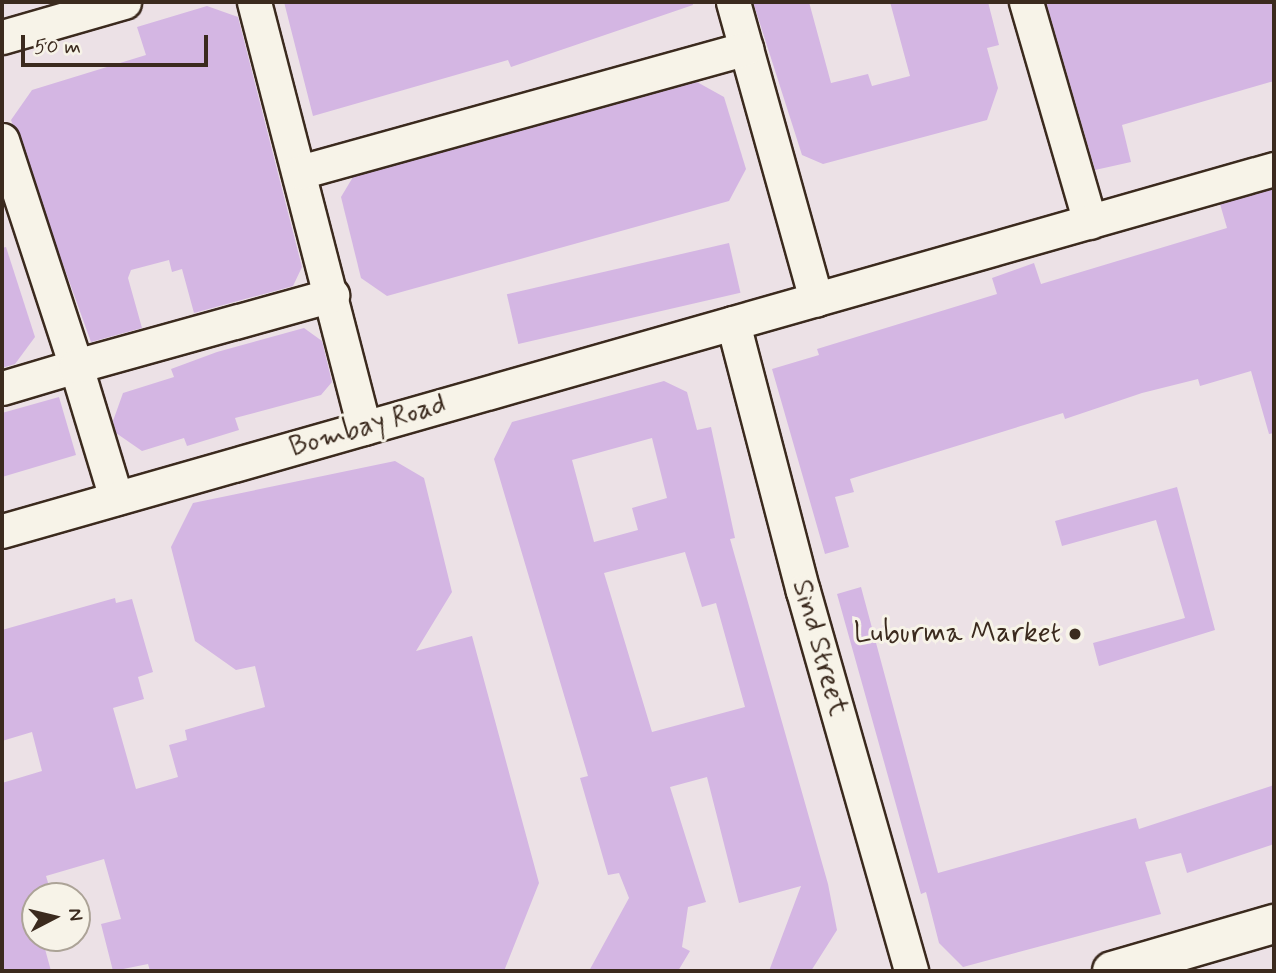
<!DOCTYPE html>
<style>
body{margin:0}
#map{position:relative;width:1276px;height:973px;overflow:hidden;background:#f7f3e8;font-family:Mynerve,sans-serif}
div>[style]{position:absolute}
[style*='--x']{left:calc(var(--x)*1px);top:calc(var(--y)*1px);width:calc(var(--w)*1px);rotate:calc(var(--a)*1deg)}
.built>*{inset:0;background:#ece1e6}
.building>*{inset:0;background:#d4b6e3;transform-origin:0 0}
.roads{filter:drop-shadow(2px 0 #3b2a1e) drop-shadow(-2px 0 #3b2a1e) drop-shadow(0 2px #3b2a1e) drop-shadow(0 -2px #3b2a1e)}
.minor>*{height:33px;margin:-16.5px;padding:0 16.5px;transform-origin:16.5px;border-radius:16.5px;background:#f7f3e8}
.major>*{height:38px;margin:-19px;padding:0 19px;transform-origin:19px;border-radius:19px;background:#f7f3e8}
.dots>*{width:19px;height:19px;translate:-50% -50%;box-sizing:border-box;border:4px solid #f7f3e8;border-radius:50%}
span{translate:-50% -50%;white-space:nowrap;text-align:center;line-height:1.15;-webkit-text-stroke:6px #f7f3e8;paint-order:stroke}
.street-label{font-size:28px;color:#3b2a1e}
.poi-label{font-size:28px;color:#3b2a1e}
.right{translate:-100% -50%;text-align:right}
.frame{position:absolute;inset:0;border:4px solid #3b2a1e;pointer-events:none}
.north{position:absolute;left:21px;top:882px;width:70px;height:70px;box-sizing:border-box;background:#f7f3e8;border:2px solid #aca397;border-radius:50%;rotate:83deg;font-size:19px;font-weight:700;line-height:28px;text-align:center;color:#3b2a1e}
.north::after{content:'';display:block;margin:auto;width:24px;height:32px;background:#3b2a1e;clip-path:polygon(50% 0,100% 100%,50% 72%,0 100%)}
.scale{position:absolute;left:21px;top:35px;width:187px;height:32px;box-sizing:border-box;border:4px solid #3b2a1e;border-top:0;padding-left:9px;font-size:21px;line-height:24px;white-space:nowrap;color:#3b2a1e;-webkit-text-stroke:5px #f7f3e8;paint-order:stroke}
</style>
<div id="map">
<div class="built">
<i style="clip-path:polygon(evenodd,2px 2px,1274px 2px,1274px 971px,2px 971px,2px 2px,35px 896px,77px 896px,77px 938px,35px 938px,35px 896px)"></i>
</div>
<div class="building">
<i style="clip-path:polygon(284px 2px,692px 2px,693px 5px,511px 67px,508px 60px,313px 116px)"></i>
<i style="clip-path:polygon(753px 2px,809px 2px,831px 83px,868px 74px,872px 86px,910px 76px,890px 2px,988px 2px,999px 45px,987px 48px,998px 88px,987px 120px,823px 164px,802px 155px)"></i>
<i style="clip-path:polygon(1046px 2px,1274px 2px,1274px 81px,1122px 125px,1131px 162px,1095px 170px)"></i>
<i style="clip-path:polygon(207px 6px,238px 17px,302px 267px,293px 286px,194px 313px,182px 269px,172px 272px,169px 260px,131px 270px,128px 278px,142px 328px,91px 342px,11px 120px,32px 90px,146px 55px,137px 27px)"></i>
<i style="clip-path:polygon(697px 82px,724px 97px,746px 169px,729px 201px,387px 296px,361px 278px,341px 197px,353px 177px)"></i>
<i style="clip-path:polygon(1274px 189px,1274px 433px,1269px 434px,1251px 371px,1200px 386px,1198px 379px,1142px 393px,1065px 419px,1063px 413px,850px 479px,854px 492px,835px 497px,849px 547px,825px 554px,772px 369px,819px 355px,817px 349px,997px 294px,992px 278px,1034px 263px,1041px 284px,1227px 228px,1220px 204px)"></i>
<i style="left:729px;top:243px;width:51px;height:228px;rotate:77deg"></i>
<i style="clip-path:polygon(6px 247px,35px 337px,15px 364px,2px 368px,2px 248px)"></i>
<i style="clip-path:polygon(304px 328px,322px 341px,332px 382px,321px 395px,235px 418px,239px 430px,187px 446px,184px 438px,142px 451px,116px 433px,113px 421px,123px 393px,174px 377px,171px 369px,217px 352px)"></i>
<i style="clip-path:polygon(evenodd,664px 381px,687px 392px,697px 430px,711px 427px,735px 538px,730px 539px,828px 884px,837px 930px,811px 971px,769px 971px,801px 886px,739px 903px,707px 777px,670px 787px,706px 902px,688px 907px,682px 947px,690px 951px,678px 971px,589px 971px,629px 898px,619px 873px,608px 875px,580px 778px,588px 776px,494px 459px,512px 422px,664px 381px,652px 438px,667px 498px,632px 508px,638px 530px,594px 542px,572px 460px,652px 438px,664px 381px,685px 552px,702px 607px,716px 603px,745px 707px,652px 732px,604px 573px,685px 552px)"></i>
<i style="clip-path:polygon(59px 397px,76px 455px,2px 477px,2px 413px)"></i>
<i style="clip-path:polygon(395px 461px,424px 478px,452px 592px,416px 651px,472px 636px,539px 883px,504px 971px,150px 971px,148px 964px,113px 971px,101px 924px,121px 919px,104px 859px,46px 876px,52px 896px,35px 896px,35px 938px,42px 938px,51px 971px,2px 971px,2px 783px,42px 771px,32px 732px,2px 741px,2px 630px,115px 598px,116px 603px,132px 599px,153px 672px,138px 677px,144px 699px,113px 708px,136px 789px,178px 777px,169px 745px,187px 740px,185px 730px,265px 707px,255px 666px,236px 670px,195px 641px,171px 547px,193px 503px)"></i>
<i style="clip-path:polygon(1177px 487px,1215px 630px,1099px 666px,1093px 643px,1185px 618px,1156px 520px,1062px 546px,1055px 521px)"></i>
<i style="clip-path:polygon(861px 587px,938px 873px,1136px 818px,1139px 829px,1274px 785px,1274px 844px,1187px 873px,1181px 853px,1145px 862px,1161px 914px,963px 967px,939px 943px,926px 892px,921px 894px,837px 594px)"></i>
</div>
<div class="roads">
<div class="minor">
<i style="--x:254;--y:2;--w:440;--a:75.5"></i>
<i style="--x:733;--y:2;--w:309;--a:74.4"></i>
<i style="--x:1026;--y:2;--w:229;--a:73.8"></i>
<i style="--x:2;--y:37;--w:127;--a:-16"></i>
<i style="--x:2;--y:140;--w:238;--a:71.9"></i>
<i style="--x:76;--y:366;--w:77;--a:163.4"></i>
<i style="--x:300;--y:172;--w:463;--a:-15.5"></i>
<i style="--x:733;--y:323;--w:277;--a:75.4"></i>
<i style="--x:803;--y:591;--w:395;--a:74.1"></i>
<i style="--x:116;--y:498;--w:138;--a:-106.9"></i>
<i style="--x:76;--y:366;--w:266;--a:-15.5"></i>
<i style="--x:2;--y:531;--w:1323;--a:-15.89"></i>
</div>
<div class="major">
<i style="--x:1112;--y:971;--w:169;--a:-16.2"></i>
</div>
</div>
<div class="dots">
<i style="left:1075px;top:634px;background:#3b2a1e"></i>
</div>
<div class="street-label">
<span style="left:368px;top:427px;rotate:-16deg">Bombay Road</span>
<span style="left:819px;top:648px;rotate:74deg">Sind Street</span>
</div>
<div class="poi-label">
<span class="right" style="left:1061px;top:634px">Luburma Market</span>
</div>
<div class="frame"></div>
<div class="north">N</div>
<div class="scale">50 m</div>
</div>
